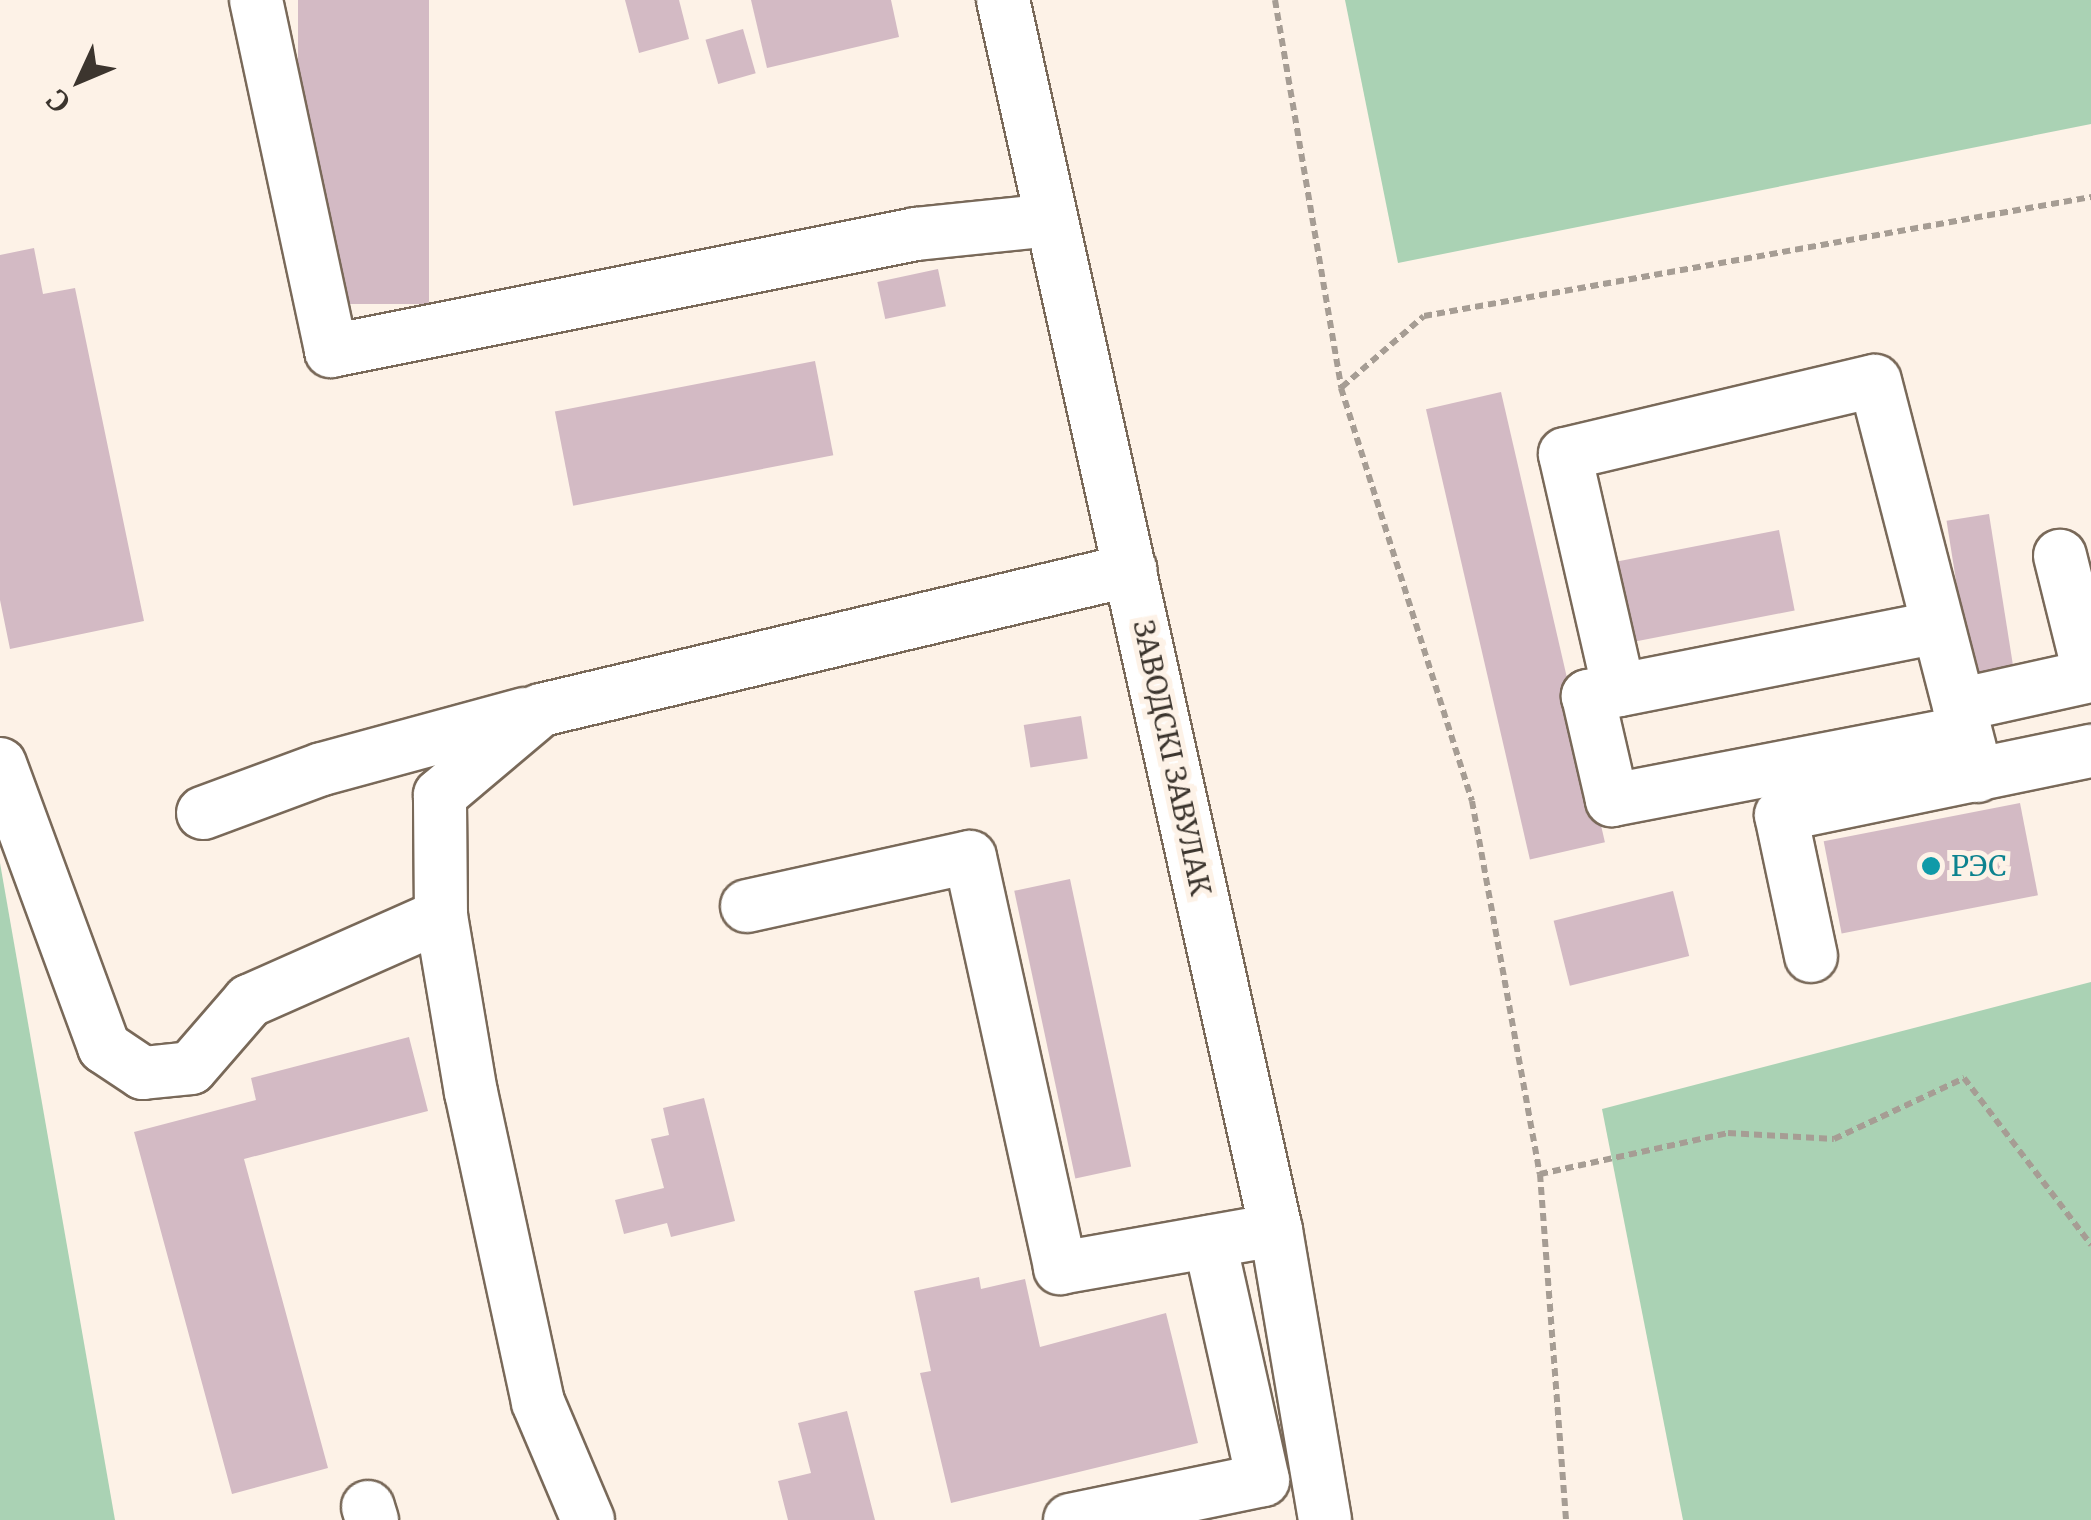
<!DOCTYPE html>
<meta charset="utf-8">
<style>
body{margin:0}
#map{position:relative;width:2091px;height:1520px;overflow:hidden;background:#fdf2e7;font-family:Merriweather,serif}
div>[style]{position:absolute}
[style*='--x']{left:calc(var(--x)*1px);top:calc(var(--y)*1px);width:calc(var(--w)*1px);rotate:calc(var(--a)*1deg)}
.green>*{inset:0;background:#aad2b4}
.building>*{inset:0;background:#d3bac4;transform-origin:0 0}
.path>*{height:6px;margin-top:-3px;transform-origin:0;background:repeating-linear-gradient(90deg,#a69d94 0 8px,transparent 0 13px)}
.roads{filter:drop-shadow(2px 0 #796959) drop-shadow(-2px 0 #796959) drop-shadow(0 2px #796959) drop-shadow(0 -2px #796959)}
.minor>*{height:52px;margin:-26px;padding:0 26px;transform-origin:26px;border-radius:26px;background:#fff}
.dots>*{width:28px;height:28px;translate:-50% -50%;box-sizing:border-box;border:5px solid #fdf2e7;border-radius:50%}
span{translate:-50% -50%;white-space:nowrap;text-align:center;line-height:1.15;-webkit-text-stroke:10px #fdf2e7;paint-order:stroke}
.street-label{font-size:28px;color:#3c352e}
.culture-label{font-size:28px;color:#0d838f}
.left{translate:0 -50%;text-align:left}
.north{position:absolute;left:30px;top:30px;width:100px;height:100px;-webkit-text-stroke:8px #fdf2e7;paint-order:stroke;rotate:226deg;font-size:28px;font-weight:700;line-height:40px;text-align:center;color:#3c352e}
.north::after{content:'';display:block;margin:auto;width:35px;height:45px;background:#3c352e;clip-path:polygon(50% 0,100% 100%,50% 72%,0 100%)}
</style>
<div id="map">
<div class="green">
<i style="clip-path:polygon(1345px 0,2091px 0,2091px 124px,1398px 263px)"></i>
<i style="clip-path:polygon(0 863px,115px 1520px,0 1520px)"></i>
<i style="clip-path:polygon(2091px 982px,2091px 1520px,1683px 1520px,1602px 1109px)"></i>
</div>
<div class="building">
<i style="left:298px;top:0;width:131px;height:304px"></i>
<i style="clip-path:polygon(625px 0,679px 0,689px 39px,639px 53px)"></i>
<i style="clip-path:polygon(751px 0,891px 0,899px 37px,767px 68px)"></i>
<i style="left:743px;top:29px;width:46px;height:39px;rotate:74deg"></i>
<i style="clip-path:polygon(34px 248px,43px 294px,75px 288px,144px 621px,10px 649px,0 600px,0 255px)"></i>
<i style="left:938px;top:269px;width:38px;height:62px;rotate:78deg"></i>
<i style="left:815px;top:361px;width:96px;height:265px;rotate:79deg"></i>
<i style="left:1501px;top:392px;width:462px;height:77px;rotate:77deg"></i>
<i style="left:1989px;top:514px;width:173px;height:43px;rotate:81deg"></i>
<i style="left:1779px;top:530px;width:82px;height:178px;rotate:79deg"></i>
<i style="left:1081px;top:716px;width:43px;height:58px;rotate:81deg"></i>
<i style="left:2020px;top:803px;width:94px;height:200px;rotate:79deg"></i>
<i style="left:1070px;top:879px;width:294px;height:57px;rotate:78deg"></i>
<i style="left:1673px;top:891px;width:67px;height:123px;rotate:76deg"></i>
<i style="clip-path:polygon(409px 1037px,428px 1111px,244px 1159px,328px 1468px,232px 1494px,134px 1132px,256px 1100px,251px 1078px)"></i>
<i style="clip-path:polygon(704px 1098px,735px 1221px,671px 1237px,667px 1223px,624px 1234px,615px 1200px,664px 1188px,651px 1139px,669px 1135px,663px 1108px)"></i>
<i style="clip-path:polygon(979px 1277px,981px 1289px,1025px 1279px,1040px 1347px,1166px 1313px,1198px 1443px,951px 1503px,920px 1373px,931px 1371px,914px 1291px)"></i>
<i style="clip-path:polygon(847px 1411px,875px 1520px,788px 1520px,778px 1481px,811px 1473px,798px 1423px)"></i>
</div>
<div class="path">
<i style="--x:1275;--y:0;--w:394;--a:80.3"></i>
<i style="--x:1341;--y:388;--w:433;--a:72.4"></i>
<i style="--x:1472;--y:801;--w:379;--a:79.7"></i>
<i style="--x:1540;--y:1174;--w:347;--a:85.7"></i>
<i style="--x:1342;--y:387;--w:108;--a:-40.9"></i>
<i style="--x:1424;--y:316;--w:678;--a:-10.12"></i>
<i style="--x:1540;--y:1174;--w:192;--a:-12.3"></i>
<i style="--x:1728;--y:1133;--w:106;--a:3.2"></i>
<i style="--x:1834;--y:1139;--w:144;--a:-25.1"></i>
<i style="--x:1964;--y:1078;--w:210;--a:52.7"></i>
</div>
<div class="roads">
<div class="minor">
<i style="--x:256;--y:0;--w:359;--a:77.9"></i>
<i style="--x:331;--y:351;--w:597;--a:-11.31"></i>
<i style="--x:916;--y:234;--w:136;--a:-5.9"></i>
<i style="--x:1003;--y:0;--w:1260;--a:77.49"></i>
<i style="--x:1276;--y:1230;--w:294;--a:80.4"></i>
<i style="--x:1938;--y:627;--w:325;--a:168.8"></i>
<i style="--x:1619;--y:690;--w:242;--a:-102.9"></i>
<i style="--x:1565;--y:454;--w:318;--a:-13.3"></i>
<i style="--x:1875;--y:381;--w:408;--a:75.5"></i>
<i style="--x:1619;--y:690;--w:32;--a:169"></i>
<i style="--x:1588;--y:696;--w:107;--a:77"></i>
<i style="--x:1612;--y:800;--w:359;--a:-10.9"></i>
<i style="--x:1959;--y:705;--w:134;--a:-12.5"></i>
<i style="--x:2090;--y:676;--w:124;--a:-104"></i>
<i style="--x:0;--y:764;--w:302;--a:69.8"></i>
<i style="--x:104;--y:1047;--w:47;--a:33.7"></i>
<i style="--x:143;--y:1073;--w:48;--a:-5.9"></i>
<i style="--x:191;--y:1068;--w:89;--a:-49.1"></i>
<i style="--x:249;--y:1001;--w:210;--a:-23.9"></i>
<i style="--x:203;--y:813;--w:127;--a:-20.3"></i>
<i style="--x:322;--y:769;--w:210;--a:-15.2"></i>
<i style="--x:747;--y:906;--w:228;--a:-12.4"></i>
<i style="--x:970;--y:857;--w:421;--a:77.6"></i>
<i style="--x:1060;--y:1268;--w:219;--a:-10"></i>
<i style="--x:1811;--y:956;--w:144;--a:-102"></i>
<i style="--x:1781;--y:815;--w:317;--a:-11.7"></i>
<i style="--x:368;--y:1507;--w:14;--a:73"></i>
<i style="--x:588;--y:1520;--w:128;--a:-113"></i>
<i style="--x:538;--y:1402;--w:316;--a:-102.2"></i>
<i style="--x:471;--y:1093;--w:180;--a:-99.6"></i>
<i style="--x:441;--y:916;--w:121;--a:-90.5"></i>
<i style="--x:440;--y:795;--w:132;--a:-40.1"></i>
<i style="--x:541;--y:710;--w:606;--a:-13.35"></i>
<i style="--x:1070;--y:1520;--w:197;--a:-11.7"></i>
<i style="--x:1263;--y:1480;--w:244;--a:-102.6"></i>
</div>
</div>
<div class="dots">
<i style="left:1931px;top:866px;background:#0f9aa8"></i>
</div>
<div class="street-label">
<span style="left:1172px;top:758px;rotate:78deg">ЗАВОДСКІ ЗАВУЛАК</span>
</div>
<div class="culture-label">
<span class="left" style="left:1951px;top:866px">РЭС</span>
</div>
<div class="north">С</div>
</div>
